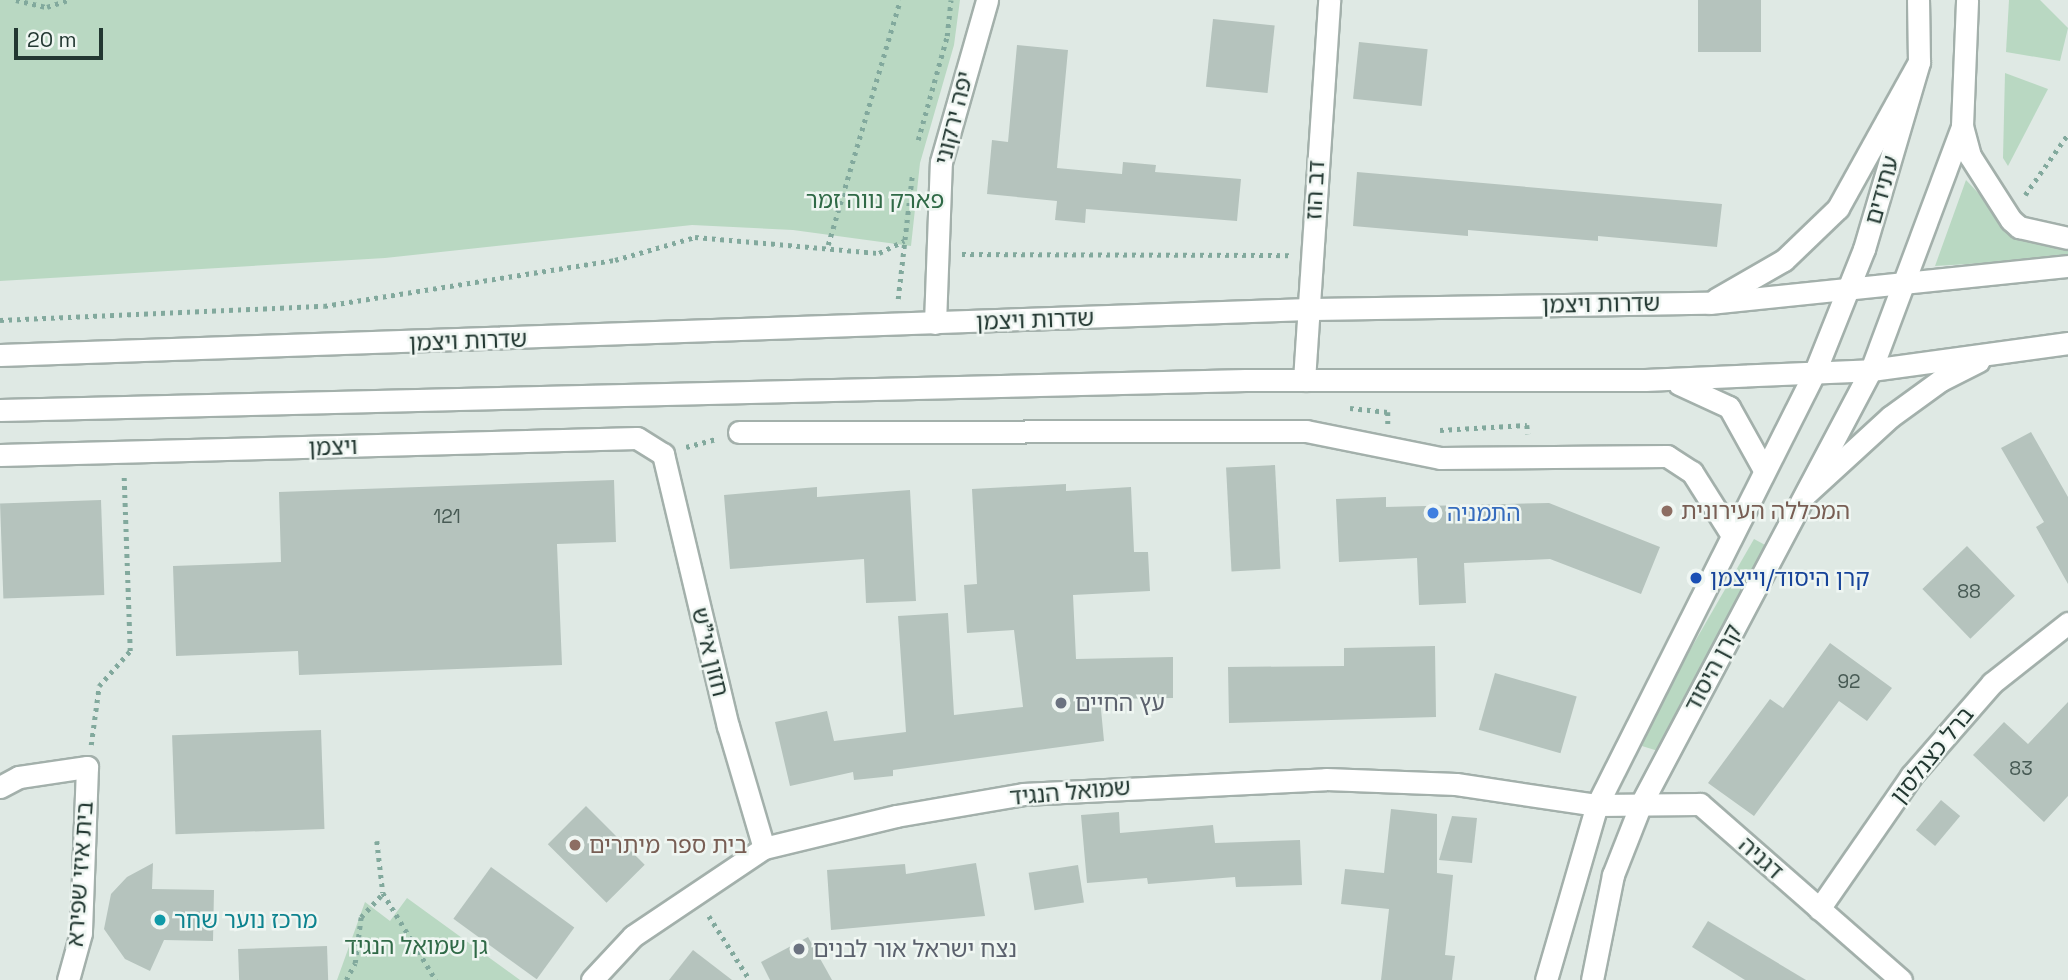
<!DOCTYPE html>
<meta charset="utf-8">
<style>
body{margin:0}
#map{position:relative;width:2068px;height:980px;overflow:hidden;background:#dfe9e4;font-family:"Space Grotesk","Noto Sans Hebrew",sans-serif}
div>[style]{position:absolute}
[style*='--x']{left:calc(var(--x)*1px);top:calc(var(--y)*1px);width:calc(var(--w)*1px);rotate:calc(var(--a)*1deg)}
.green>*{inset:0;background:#b9d8c2}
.building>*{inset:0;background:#b5c3bd;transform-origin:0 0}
.path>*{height:4.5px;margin-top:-2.25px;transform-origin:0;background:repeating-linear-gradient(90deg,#82a99d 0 3.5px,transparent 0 8.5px)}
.roads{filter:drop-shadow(2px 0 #a3b0ab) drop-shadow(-2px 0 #a3b0ab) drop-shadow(0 2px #a3b0ab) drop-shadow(0 -2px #a3b0ab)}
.minor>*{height:21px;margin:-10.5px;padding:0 10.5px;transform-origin:10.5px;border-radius:10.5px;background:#fff}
.tertiary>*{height:21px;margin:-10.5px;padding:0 10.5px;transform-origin:10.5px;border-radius:10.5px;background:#fff}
.secondary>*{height:21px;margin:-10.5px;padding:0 10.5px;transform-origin:10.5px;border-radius:10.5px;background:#fff}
.dots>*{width:19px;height:19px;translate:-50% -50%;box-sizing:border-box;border:4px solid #eff6f2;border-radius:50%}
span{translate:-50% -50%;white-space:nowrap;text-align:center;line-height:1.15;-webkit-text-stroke:5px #eff6f2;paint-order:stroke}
.number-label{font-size:19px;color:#475a54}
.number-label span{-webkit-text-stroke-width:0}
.street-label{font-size:23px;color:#223731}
.park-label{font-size:23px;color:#306a47}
.education-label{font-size:23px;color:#785e54}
.left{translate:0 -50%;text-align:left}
.shop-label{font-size:23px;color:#366cbe}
.transit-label{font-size:23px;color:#164399}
.worship-label{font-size:23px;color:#5b616d}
.culture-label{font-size:23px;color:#0d838f}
.scale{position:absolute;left:14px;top:28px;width:89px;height:32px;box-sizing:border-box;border:4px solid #223731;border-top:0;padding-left:9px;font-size:21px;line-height:24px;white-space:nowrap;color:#223731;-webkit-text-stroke:5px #eff6f2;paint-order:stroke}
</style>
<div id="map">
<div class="green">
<i style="clip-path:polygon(0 0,960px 0,954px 45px,920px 163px,911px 246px,793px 230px,692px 225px,385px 258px,0 281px)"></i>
<i style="clip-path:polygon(2009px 0,2040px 0,2068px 28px,2060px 61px,2006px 52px)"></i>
<i style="clip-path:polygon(2005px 73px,2048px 89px,2008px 166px,2003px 158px)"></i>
<i style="clip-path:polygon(1966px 180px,2013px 230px,2068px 248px,2068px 258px,1935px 266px)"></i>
<i style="clip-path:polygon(1754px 539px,1767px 546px,1658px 751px,1642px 746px,1659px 704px)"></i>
<i style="clip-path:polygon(407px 898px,520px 980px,337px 980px,365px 902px,390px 921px)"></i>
</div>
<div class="building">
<i style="left:1698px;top:0;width:63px;height:52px"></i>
<i style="left:1213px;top:19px;width:62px;height:68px;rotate:6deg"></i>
<i style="left:1359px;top:42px;width:69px;height:57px;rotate:6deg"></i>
<i style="clip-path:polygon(1017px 45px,1068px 50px,1057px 168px,1122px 174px,1123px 162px,1156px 165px,1155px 172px,1241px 179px,1237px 221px,1086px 209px,1085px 223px,1055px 220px,1057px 201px,987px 194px,992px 140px,1008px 142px)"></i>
<i style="clip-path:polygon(1357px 172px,1722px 204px,1717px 247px,1598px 236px,1598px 241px,1468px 230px,1468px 236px,1353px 226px)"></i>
<i style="clip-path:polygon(2031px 432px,2068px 497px,2068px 584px,2036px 527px,2044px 522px,2001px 448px)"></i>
<i style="left:1275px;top:465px;width:104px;height:49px;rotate:87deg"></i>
<i style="clip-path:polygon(614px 480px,616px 542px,557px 544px,562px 665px,299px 675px,298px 651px,176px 656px,173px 566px,281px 562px,279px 492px)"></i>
<i style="clip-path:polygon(1066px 484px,1066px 491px,1131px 487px,1134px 552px,1148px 552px,1150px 591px,1073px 595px,1076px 659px,1173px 657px,1173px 698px,1100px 699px,1104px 741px,893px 770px,893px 776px,854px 780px,853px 772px,790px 786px,775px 722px,827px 711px,834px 741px,906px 732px,898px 616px,948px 613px,954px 715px,1023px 707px,1014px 630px,967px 633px,964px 585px,977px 584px,972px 489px)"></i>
<i style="clip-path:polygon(817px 487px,817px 497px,910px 490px,916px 601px,866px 603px,864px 559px,730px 569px,724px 495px)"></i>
<i style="clip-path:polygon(1386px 497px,1386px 507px,1549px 503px,1660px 547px,1641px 594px,1550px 559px,1464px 563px,1466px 603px,1419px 605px,1417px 558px,1339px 562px,1336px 499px)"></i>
<i style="left:101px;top:500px;width:95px;height:101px;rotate:88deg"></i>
<i style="left:1967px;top:546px;width:69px;height:62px;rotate:46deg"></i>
<i style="clip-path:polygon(1830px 643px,1892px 688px,1867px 721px,1839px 701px,1754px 816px,1708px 783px,1770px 699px,1783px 708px)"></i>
<i style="clip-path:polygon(1435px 646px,1436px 717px,1229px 723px,1228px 667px,1344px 666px,1344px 648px)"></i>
<i style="left:1495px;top:673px;width:85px;height:59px;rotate:16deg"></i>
<i style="clip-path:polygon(2068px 702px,2068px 796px,2044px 822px,1973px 755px,2004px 722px,2028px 744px)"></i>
<i style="left:321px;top:730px;width:99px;height:149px;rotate:88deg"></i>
<i style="left:1941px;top:800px;width:25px;height:39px;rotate:40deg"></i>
<i style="left:586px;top:806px;width:83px;height:54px;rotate:45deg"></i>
<i style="clip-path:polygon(1391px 809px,1437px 814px,1437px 873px,1453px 875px,1445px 955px,1455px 956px,1452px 980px,1381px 980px,1389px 909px,1341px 904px,1345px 869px,1384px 873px)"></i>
<i style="clip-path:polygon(1119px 812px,1120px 833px,1213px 825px,1215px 843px,1300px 840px,1302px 885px,1236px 887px,1235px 877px,1148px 884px,1147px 878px,1087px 883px,1081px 815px)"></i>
<i style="clip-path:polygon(1452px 816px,1477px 818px,1472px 863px,1439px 860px)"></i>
<i style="clip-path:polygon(153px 863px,152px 889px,214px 890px,213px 941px,164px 940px,150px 971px,125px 959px,104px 929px,111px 894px,127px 877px)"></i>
<i style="clip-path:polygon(976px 863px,985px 916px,831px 930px,827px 870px,905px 864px,906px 874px)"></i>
<i style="left:1078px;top:865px;width:38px;height:50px;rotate:81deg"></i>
<i style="left:491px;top:867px;width:103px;height:64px;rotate:36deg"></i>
<i style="clip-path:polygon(1708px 921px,1806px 980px,1745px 980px,1692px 947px)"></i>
<i style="clip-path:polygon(808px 937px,832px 980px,770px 980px,761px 962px)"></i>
<i style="left:327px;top:946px;width:34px;height:89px;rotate:88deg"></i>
<i style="clip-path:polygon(693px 950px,732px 980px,669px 980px)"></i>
</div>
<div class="path">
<i style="--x:16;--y:0;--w:32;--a:13"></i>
<i style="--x:47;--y:7;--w:23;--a:-18"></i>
<i style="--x:918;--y:140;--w:108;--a:-74.4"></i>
<i style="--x:947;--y:36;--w:36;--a:-84"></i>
<i style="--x:2025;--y:195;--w:75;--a:-54.8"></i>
<i style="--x:828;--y:245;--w:255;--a:-73.6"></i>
<i style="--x:962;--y:254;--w:327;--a:0.2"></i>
<i style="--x:898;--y:299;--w:124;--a:-83.5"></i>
<i style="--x:0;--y:320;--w:324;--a:-2.5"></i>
<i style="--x:324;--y:306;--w:295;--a:-9"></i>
<i style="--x:615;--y:260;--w:83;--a:-16"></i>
<i style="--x:695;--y:237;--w:185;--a:5"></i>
<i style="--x:879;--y:253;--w:28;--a:-26"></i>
<i style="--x:1350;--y:408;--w:38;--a:6"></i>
<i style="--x:1388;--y:412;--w:13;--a:90"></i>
<i style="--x:1440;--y:430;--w:87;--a:-3.3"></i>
<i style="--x:1527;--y:425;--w:9;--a:84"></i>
<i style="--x:686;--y:447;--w:30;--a:-15"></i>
<i style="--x:91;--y:745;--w:60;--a:-82.3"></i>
<i style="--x:99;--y:686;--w:47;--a:-48.5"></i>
<i style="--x:130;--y:651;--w:175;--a:-92"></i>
<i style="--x:377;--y:841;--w:52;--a:83.4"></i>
<i style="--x:383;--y:893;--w:102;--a:58.7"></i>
<i style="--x:709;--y:916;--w:76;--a:57.4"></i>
<i style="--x:346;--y:980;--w:19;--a:-62"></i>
<i style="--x:355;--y:963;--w:46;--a:-82.6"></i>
<i style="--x:361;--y:917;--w:33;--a:-47"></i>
</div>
<div class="roads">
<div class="minor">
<i style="--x:935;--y:323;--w:161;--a:-87.9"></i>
<i style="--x:941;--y:162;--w:168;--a:-74.1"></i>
<i style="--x:1304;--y:380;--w:381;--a:-86.2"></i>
<i style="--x:739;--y:432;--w:567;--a:-0.1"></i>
<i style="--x:1306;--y:431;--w:137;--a:11.4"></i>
<i style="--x:1440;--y:458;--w:227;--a:-0.5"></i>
<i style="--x:1667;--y:456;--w:30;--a:33"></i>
<i style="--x:1692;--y:472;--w:71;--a:57.7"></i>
<i style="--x:0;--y:455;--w:637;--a:-1.53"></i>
<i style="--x:637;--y:438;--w:31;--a:32"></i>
<i style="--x:663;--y:454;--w:280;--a:76.6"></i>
<i style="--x:728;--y:726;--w:127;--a:73.6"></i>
<i style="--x:0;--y:787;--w:21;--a:-28"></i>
<i style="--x:19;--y:777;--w:69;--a:-8.4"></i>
<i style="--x:87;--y:767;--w:166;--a:92.1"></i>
<i style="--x:81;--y:933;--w:49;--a:105.5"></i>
<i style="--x:1819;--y:909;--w:162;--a:-55.3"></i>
<i style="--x:1911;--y:776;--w:123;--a:-48.9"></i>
<i style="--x:1992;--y:683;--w:97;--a:-38.3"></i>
<i style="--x:592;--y:980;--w:60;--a:-47"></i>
<i style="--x:633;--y:936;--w:158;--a:-33.9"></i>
<i style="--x:764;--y:848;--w:136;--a:-13.6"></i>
<i style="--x:896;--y:816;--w:129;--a:-9.8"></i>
<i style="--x:1023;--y:794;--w:303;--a:-2.8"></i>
<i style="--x:1326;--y:779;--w:130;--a:2.2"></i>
<i style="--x:1456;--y:784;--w:143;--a:8.5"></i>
<i style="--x:1597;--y:805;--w:103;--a:-0.6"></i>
<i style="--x:1700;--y:804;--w:267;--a:41.2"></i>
</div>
<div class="tertiary">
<i style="--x:1546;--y:980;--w:182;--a:-73.8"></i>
<i style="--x:1597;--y:805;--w:483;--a:-63.3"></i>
<i style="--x:1814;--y:374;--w:135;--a:-68.2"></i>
<i style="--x:1864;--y:249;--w:195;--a:-73.6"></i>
<i style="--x:1919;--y:62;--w:62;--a:-90.9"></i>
<i style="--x:1592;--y:980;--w:107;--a:-78.7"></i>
<i style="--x:1613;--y:875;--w:76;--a:-68.5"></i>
<i style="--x:1641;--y:804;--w:491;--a:-62.1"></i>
<i style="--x:1871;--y:370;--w:260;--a:-69.5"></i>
<i style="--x:1962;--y:126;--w:126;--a:-87.7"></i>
</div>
<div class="secondary">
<i style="--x:1962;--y:126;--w:31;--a:75"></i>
<i style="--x:1970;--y:156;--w:76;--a:57.4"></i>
<i style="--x:2011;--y:220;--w:11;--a:41"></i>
<i style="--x:2019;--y:227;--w:50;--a:12.7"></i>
<i style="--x:1716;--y:299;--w:78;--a:-29.8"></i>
<i style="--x:1784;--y:260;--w:75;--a:-43.9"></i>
<i style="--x:1838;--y:208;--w:167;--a:-61"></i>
<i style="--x:0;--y:355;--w:1309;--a:-2.01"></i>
<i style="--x:1308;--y:309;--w:402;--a:-0.9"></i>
<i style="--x:1710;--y:303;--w:360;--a:-5.9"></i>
<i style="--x:1679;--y:384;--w:55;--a:24.7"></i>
<i style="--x:1729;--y:407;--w:70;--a:60.9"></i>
<i style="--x:0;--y:410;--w:1246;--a:-1.38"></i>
<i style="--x:1246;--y:380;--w:399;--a:0"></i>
<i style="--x:1645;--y:380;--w:226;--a:-2.5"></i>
<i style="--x:1871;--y:370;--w:199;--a:-7.8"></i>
<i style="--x:1807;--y:493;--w:113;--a:-42.5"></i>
<i style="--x:1890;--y:417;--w:63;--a:-36"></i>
<i style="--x:1941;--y:380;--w:42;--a:-26.6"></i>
</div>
</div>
<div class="dots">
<i style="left:1667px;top:511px;background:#8d6e63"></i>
<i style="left:1433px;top:513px;background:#3f7fe0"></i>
<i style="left:1696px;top:578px;background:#1a4fb4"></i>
<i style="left:1061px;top:703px;background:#6b7280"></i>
<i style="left:575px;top:845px;background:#8d6e63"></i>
<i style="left:160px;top:920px;background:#0f9aa8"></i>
<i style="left:799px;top:949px;background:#6b7280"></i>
</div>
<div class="number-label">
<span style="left:447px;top:517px">121</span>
<span style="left:1969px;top:592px">88</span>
<span style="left:1849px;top:682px">92</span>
<span style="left:2021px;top:769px">83</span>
</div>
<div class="street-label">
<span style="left:954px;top:118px;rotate:-76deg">יפה ירקוני</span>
<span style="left:1315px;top:190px;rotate:-87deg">דב הוז</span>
<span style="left:1882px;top:190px;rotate:-74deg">עתידים</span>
<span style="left:1601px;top:304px;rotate:-1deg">שדרות ויצמן</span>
<span style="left:1035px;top:320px;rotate:-2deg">שדרות ויצמן</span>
<span style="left:468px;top:341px;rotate:-2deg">שדרות ויצמן</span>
<span style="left:333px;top:447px;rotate:-2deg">ויצמן</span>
<span style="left:710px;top:652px;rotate:76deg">חזון אי"ש</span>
<span style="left:1713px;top:668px;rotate:-62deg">קרן היסוד</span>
<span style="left:1932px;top:755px;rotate:-51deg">ברל כצנלסון</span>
<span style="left:1070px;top:792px;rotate:-5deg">שמואל הנגיד</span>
<span style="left:1761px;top:858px;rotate:42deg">דגניה</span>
<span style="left:80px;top:874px;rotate:-86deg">בית איזי שפירא</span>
</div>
<div class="park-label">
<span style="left:875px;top:200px">פארק נווה זמר</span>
<span style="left:416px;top:946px">גן שמואל הנגיד</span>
</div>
<div class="education-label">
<span class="left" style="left:1681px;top:511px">המכללה העירונית</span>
<span class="left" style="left:589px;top:845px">בית ספר מיתרים</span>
</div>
<div class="shop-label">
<span class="left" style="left:1447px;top:513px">התמניה</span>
</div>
<div class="transit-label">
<span class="left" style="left:1710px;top:578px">קרן היסוד/וייצמן</span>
</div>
<div class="worship-label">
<span class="left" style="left:1075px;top:703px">עץ החיים</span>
<span class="left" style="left:813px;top:949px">נצח ישראל אור לבנים</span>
</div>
<div class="culture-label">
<span class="left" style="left:174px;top:920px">מרכז נוער שחר</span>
</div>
<div class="scale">20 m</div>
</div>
